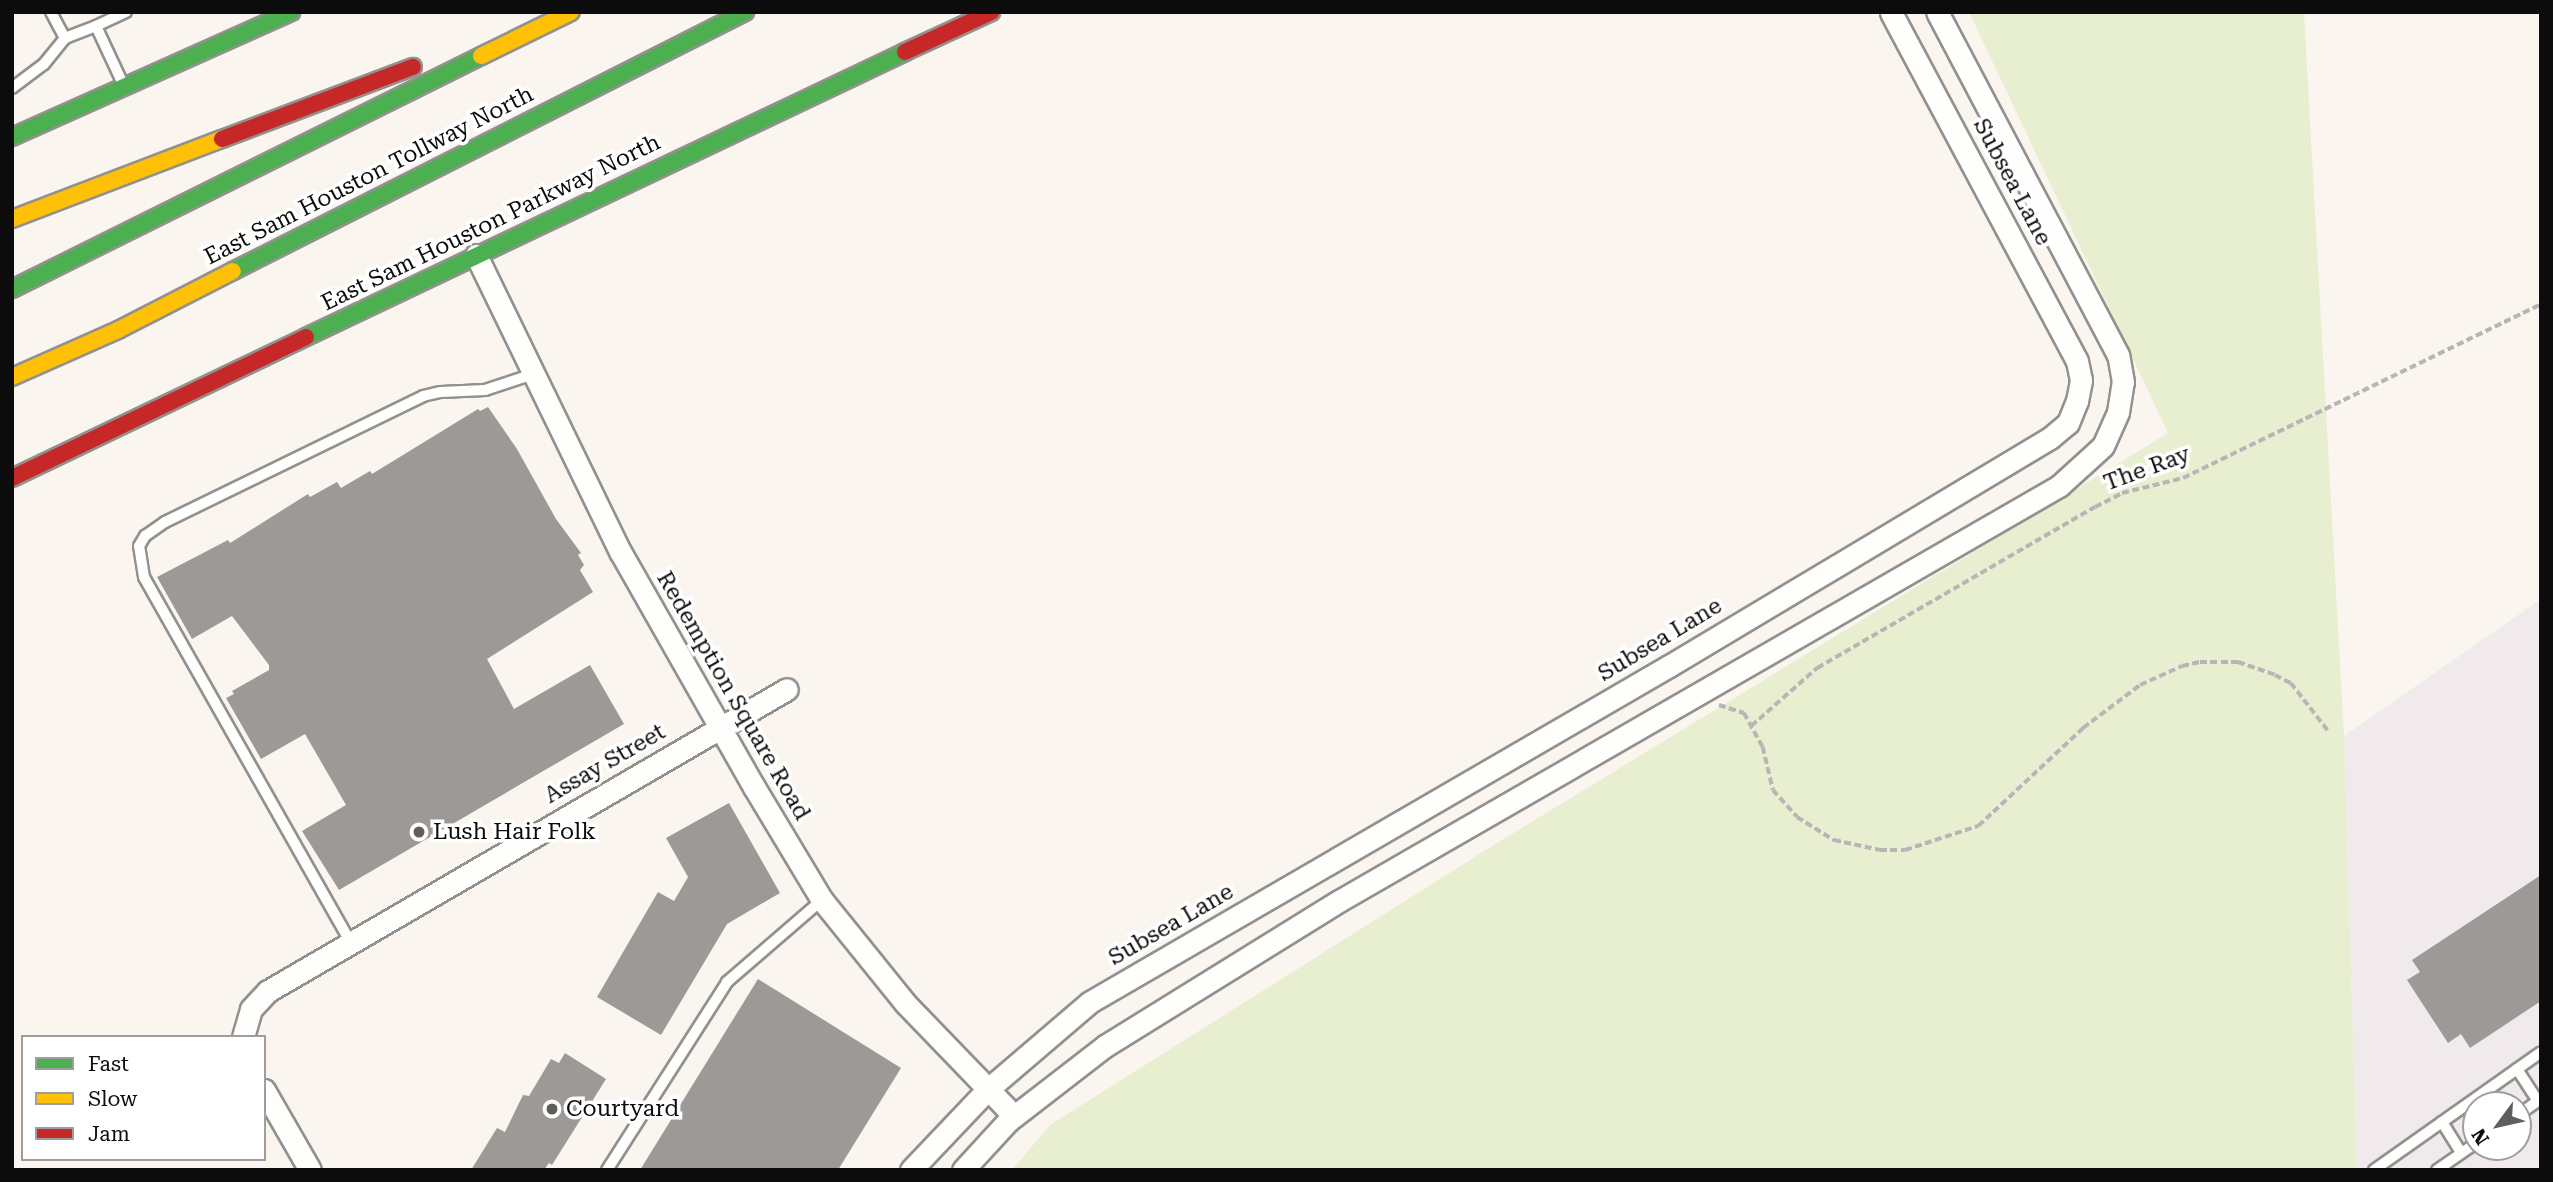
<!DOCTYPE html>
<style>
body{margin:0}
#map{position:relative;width:2553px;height:1182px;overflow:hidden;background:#faf6ef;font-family:"Roboto Serif",serif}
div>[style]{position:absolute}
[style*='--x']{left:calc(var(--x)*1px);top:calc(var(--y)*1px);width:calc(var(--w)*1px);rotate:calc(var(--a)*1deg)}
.industrial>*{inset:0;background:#f0eaed}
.green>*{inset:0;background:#e8eed0}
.building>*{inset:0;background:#9c9996}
.path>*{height:3.5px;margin-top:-1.75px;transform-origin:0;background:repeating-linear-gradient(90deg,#b7b6b5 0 7px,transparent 0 10.5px)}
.roads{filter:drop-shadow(2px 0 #93918e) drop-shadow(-2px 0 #93918e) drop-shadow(0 2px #93918e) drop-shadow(0 -2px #93918e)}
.lane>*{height:10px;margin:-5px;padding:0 5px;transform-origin:5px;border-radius:5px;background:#fefefd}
.street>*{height:21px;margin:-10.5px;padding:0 10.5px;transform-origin:10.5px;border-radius:10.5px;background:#fefefd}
.fast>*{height:16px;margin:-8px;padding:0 8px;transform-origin:8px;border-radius:8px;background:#4caf50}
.slow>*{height:16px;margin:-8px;padding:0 8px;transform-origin:8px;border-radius:8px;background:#ffc107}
.jam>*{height:16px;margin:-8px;padding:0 8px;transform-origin:8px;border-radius:8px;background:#c62828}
.dots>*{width:19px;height:19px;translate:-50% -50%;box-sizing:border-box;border:4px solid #fff;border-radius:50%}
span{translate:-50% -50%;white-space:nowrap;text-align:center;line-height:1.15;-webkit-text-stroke:7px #fff;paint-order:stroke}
.street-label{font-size:23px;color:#0c0c0c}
.poi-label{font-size:23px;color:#0c0c0c}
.left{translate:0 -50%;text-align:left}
.frame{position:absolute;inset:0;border:14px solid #0c0c0c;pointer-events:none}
.legend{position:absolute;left:21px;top:1035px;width:245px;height:126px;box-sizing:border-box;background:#fff;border:2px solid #9e9e9e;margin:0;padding:9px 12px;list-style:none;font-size:21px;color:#0c0c0c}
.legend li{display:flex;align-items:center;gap:14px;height:35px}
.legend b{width:35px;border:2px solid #9e9e9e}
.north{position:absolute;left:2462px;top:1091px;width:70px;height:70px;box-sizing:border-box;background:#fff;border:2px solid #9e9e9e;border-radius:50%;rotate:237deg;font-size:19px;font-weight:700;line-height:28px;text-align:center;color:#0c0c0c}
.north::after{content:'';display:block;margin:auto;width:24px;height:32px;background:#5f5e5b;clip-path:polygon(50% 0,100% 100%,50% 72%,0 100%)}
</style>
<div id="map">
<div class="industrial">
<i style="clip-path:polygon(evenodd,2541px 599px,2541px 1170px,2357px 1170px,2344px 736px,2541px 599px,2476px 1105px,2518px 1105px,2518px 1147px,2476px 1147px,2476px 1105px)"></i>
</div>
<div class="green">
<i style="clip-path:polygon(1969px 12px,2304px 12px,2344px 736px,2357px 1170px,1012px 1170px,1050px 1125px,1489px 848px,2168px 433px)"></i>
</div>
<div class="building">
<i style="clip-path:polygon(488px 407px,517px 449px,556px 519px,581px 553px,578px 555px,584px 565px,580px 570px,593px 592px,487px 659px,514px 709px,590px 665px,624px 724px,339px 890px,302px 831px,346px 805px,305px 734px,261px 759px,226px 698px,234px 694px,232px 691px,269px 670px,269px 665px,232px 616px,192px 639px,157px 577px,228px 540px,230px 543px,308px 494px,310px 497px,337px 482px,341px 488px,370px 471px,372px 474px,478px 409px,480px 411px)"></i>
<i style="clip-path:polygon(729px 803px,780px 893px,727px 924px,661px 1035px,597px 997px,658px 892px,674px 901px,688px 877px,666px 838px)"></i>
<i style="clip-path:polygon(2541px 875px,2541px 1001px,2470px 1048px,2461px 1034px,2448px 1043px,2407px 980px,2420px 972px,2412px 960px)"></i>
<i style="clip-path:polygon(758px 979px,901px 1068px,838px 1170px,640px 1170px)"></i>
<i style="clip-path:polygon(565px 1053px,606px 1079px,552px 1165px,549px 1163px,544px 1170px,471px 1170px,497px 1128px,505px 1132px,523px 1095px,529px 1096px,551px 1059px,559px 1063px)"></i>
</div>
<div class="path">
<i style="--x:1719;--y:705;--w:26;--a:18"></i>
<i style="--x:1744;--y:713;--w:39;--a:61"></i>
<i style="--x:1763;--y:747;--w:44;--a:76.9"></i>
<i style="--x:1773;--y:790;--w:36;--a:48"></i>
<i style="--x:1797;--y:817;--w:44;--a:31.9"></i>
<i style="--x:1834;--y:840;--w:47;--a:12.3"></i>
<i style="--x:1880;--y:850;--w:25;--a:0"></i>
<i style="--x:1905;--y:850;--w:77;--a:-18.2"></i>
<i style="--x:1978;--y:826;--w:144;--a:-43"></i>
<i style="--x:2083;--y:728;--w:71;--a:-37"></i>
<i style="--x:2140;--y:685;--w:46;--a:-24.3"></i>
<i style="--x:2182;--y:666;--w:18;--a:-13"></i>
<i style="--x:2200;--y:662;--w:38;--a:0"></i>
<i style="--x:2238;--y:662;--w:39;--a:19"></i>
<i style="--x:2275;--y:675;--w:18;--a:27"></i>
<i style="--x:2291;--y:683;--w:62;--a:52.2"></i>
<i style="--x:1751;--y:726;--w:88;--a:-41.3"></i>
<i style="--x:1817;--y:668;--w:321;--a:-30.1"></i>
<i style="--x:2095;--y:507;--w:30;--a:-27"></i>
<i style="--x:2122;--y:493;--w:63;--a:-13.8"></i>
<i style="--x:2183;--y:478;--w:398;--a:-25.9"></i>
</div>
<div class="roads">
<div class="lane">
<i style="--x:51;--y:12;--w:30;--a:62"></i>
<i style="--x:65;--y:38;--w:33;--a:-21"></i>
<i style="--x:123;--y:84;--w:64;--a:-115"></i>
<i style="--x:96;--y:26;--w:33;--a:-25"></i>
<i style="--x:12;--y:88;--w:40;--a:-37"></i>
<i style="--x:44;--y:64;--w:33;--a:-51"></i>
<i style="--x:351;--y:943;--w:420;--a:-119.5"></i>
<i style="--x:144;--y:577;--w:31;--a:-99"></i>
<i style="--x:139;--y:546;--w:12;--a:-59"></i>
<i style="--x:145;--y:536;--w:24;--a:-35"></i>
<i style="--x:165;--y:522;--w:287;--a:-26"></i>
<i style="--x:423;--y:396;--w:18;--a:-13"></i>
<i style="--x:441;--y:392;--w:44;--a:-2.6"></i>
<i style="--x:485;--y:390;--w:51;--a:-18.4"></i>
<i style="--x:2517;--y:1069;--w:38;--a:57"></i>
<i style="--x:2518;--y:1115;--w:28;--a:-35"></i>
<i style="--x:2442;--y:1122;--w:36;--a:58"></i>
<i style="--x:607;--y:1170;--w:223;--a:-57.4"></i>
<i style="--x:727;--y:982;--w:125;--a:-40.8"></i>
<i style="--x:2374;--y:1170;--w:204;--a:-35.2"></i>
<i style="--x:2437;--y:1170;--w:47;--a:-34.7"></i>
</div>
<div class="street">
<i style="--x:476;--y:255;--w:331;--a:64.1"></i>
<i style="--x:621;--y:553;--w:269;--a:60.4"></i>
<i style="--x:754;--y:787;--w:132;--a:59"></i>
<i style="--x:822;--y:900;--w:132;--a:51.1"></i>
<i style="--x:905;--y:1003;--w:157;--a:46"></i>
<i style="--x:243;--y:1037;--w:29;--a:-74"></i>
<i style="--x:251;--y:1009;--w:25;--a:-47"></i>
<i style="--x:268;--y:991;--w:600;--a:-30.19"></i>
<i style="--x:264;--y:1090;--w:92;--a:60.1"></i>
<i style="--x:911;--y:1170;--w:110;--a:-46.5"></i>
<i style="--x:987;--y:1090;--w:135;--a:-40.5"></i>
<i style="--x:1090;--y:1002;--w:669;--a:-30.13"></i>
<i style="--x:1669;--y:666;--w:444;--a:-30.9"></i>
<i style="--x:2050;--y:438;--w:23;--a:-40"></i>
<i style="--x:2068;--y:423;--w:24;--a:-68"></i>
<i style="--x:2077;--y:401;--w:21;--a:-79"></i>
<i style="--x:2081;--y:380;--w:19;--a:-102"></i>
<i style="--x:2077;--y:361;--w:395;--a:-118.1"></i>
<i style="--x:963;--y:1170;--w:67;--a:-47.4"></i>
<i style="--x:1008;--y:1121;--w:123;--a:-37.7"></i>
<i style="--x:1105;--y:1046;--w:275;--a:-31.8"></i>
<i style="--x:1339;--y:901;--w:831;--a:-29.96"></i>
<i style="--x:2059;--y:486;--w:59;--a:-42.3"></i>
<i style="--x:2103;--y:446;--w:37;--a:-66"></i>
<i style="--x:2118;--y:412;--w:30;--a:-81"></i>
<i style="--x:2123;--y:382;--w:27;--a:-100"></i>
<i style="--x:2118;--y:355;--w:388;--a:-117.8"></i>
</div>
<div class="fast">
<i style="--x:12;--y:137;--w:306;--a:-24.1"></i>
<i style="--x:233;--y:271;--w:574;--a:-26.83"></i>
<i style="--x:12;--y:289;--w:524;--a:-26.42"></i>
<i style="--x:306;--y:337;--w:663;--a:-25.44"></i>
</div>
<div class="slow">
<i style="--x:481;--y:56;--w:100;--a:-26.1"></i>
<i style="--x:12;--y:219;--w:225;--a:-20.9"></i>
<i style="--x:12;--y:377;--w:116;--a:-23.9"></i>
<i style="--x:118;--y:330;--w:129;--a:-27.2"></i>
</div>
<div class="jam">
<i style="--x:905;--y:52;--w:95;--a:-24.9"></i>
<i style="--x:222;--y:139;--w:204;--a:-20.7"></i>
<i style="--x:12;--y:478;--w:326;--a:-25.6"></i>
</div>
</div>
<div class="dots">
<i style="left:419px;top:832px;background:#5f5e5b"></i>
<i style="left:552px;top:1109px;background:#5f5e5b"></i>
</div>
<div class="street-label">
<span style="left:369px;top:176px;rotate:-27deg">East Sam Houston Tollway North</span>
<span style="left:2012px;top:182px;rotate:62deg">Subsea Lane</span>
<span style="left:491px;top:223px;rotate:-26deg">East Sam Houston Parkway North</span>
<span style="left:2147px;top:469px;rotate:-20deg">The Ray</span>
<span style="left:1660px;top:640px;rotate:-31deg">Subsea Lane</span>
<span style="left:733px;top:696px;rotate:60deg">Redemption Square Road</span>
<span style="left:605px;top:764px;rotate:-30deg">Assay Street</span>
<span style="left:1171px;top:925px;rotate:-30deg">Subsea Lane</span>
</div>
<div class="poi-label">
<span class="left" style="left:433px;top:832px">Lush Hair Folk</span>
<span class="left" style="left:566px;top:1109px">Courtyard</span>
</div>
<div class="frame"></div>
<ul class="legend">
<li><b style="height:9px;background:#4caf50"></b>Fast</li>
<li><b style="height:9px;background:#ffc107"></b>Slow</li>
<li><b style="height:9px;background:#c62828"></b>Jam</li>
</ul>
<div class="north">N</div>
</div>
